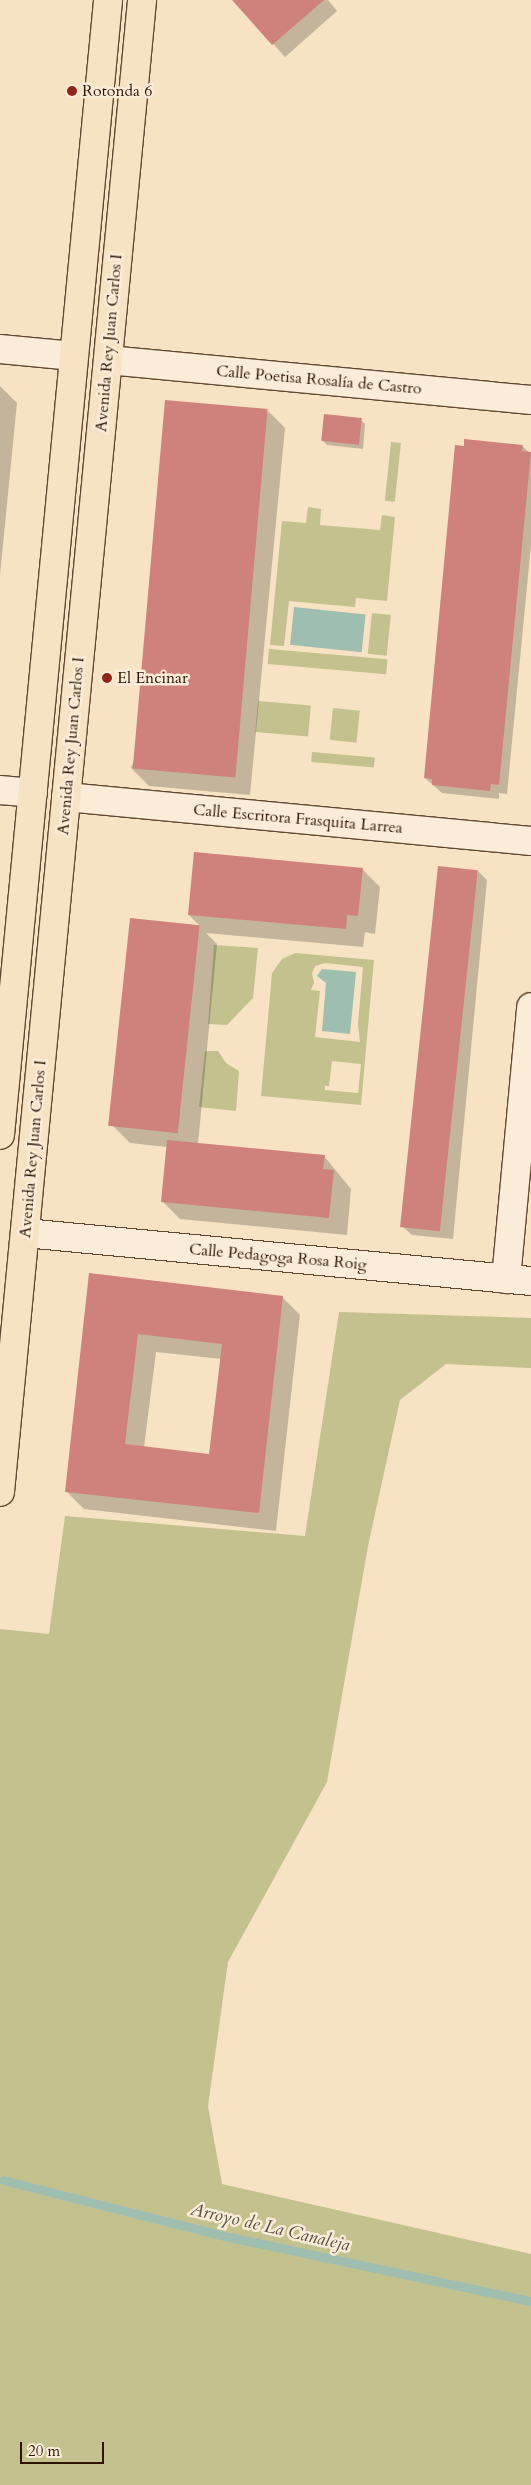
<!DOCTYPE html>
<meta charset="utf-8">
<style>
body{margin:0}
#map{position:relative;width:531px;height:2485px;overflow:hidden;background:#f7e2c3;font-family:Cardo,serif}
div>[style]{position:absolute}
[style*='--x']{left:calc(var(--x)*1px);top:calc(var(--y)*1px);width:calc(var(--w)*1px);rotate:calc(var(--a)*1deg)}
.green>*{inset:0;background:#c3c28f;transform-origin:0 0}
.water>*{inset:0;background:#9ebeb0;transform-origin:0 0}
.shadow>*{inset:0;background:#0003}
.stream>*{height:9px;margin:-4.5px;padding:0 4.5px;transform-origin:4.5px;border-radius:4.5px;background:#9ebeb0}
.building>*{inset:0;background:#ce827b;transform-origin:0 0}
.roads{filter:drop-shadow(1px 0 #614832) drop-shadow(-1px 0 #614832) drop-shadow(0 1px #614832) drop-shadow(0 -1px #614832)}
.minor>*{height:28px;margin:-14px;padding:0 14px;transform-origin:14px;border-radius:14px;background:#faecd8}
.primary>*{height:28px;margin:-14px;padding:0 14px;transform-origin:14px;border-radius:14px;background:#f7e2c3}
.dots>*{width:14px;height:14px;translate:-50% -50%;box-sizing:border-box;border:2px solid #faecd8;border-radius:50%}
span{translate:-50% -50%;white-space:nowrap;text-align:center;line-height:1.15;-webkit-text-stroke:5px #faecd8;paint-order:stroke}
.poi-label{font-size:16px;color:#2f1501}
.left{translate:0 -50%;text-align:left}
.street-label{font-size:16px;color:#2f1501}
.water-label{font-size:18px;color:#56503e;font-style:italic}
.scale{position:absolute;left:20px;top:2442px;width:84px;height:22px;box-sizing:border-box;border:2px solid #2f1501;border-top:0;padding-left:6px;font-size:15px;line-height:18px;white-space:nowrap;color:#2f1501;-webkit-text-stroke:4px #faecd8;paint-order:stroke}
</style>
<div id="map">
<div class="green">
<i style="left:391px;top:442px;width:10px;height:59px;rotate:6deg"></i>
<i style="clip-path:polygon(308px 507px,321px 509px,320px 525px,380px 530px,382px 515px,395px 517px,387px 601px,356px 598px,355px 607px,289px 601px,284px 646px,270px 645px,282px 521px,306px 523px)"></i>
<i style="left:372px;top:613px;width:19px;height:41px;rotate:6deg"></i>
<i style="left:269px;top:649px;width:119px;height:15px;rotate:5deg"></i>
<i style="left:258px;top:701px;width:53px;height:31px;rotate:5deg"></i>
<i style="left:333px;top:708px;width:27px;height:32px;rotate:6deg"></i>
<i style="left:312px;top:752px;width:63px;height:10px;rotate:5deg"></i>
<i style="clip-path:polygon(214px 945px,258px 948px,253px 998px,227px 1025px,208px 1024px)"></i>
<i style="clip-path:polygon(evenodd,295px 953px,374px 960px,361px 1105px,261px 1096px,272px 973px,282px 959px,295px 953px,325px 963px,363px 967px,358px 1024px,360px 1042px,315px 1037px,320px 991px,311px 990px,314px 983px,312px 973px,315px 966px,325px 963px,295px 953px,332px 1061px,361px 1064px,358px 1093px,325px 1090px,325px 1086px,329px 1086px,332px 1061px)"></i>
<i style="clip-path:polygon(205px 1051px,218px 1051px,226px 1063px,239px 1071px,236px 1111px,199px 1107px)"></i>
<i style="clip-path:polygon(339px 1312px,531px 1318px,531px 1368px,446px 1364px,400px 1400px,368px 1546px,327px 1782px,228px 1962px,208px 2106px,222px 2184px,531px 2254px,531px 2485px,0 2485px,0 1629px,49px 1634px,65px 1516px,305px 1536px)"></i>
</div>
<div class="water">
<i style="left:294px;top:607px;width:72px;height:38px;rotate:6deg"></i>
<i style="clip-path:polygon(322px 969px,356px 972px,350px 1034px,322px 1031px,326px 983px,317px 976px)"></i>
</div>
<div class="shadow">
<i style="clip-path:polygon(234px 0,328px 0,337px 11px,285px 57px)"></i>
<i style="clip-path:polygon(0 386px,17px 403px,0 575px)"></i>
<i style="clip-path:polygon(268px 411px,285px 428px,250px 795px,149px 786px,131px 768px)"></i>
<i style="clip-path:polygon(361px 420px,365px 424px,363px 449px,327px 445px,323px 441px)"></i>
<i style="clip-path:polygon(522px 446px,531px 454px,531px 545px,507px 794px,499px 793px,499px 799px,442px 793px,425px 778px)"></i>
<i style="clip-path:polygon(362px 869px,380px 887px,375px 934px,365px 932px,363px 947px,206px 933px,217px 944px,198px 1144px,324px 1156px,351px 1189px,347px 1235px,180px 1219px,162px 1201px,167px 1147px,130px 1143px,112px 1125px,132px 919px,200px 926px,189px 915px)"></i>
<i style="clip-path:polygon(478px 871px,487px 880px,453px 1239px,412px 1235px,403px 1227px)"></i>
<i style="clip-path:polygon(evenodd,90px 1275px,282px 1297px,300px 1315px,276px 1531px,84px 1509px,66px 1491px,90px 1275px,156px 1352px,222px 1359px,210px 1455px,144px 1447px,156px 1352px)"></i>
</div>
<div class="stream">
<i style="--x:3;--y:2180;--w:233;--a:14.2"></i>
<i style="--x:229;--y:2237;--w:309;--a:12"></i>
</div>
<div class="building">
<i style="clip-path:polygon(232px 0,324px 0,272px 45px)"></i>
<i style="left:165px;top:400px;width:103px;height:370px;rotate:5deg"></i>
<i style="left:324px;top:414px;width:38px;height:27px;rotate:6deg"></i>
<i style="clip-path:polygon(464px 439px,523px 445px,522px 451px,531px 452px,499px 785px,491px 784px,490px 791px,432px 785px,432px 779px,424px 778px,455px 445px,464px 446px)"></i>
<i style="clip-path:polygon(194px 852px,363px 868px,358px 916px,347px 915px,346px 929px,188px 915px)"></i>
<i style="left:438px;top:866px;width:40px;height:363px;rotate:6deg"></i>
<i style="left:130px;top:918px;width:70px;height:209px;rotate:6deg"></i>
<i style="clip-path:polygon(167px 1140px,325px 1155px,323px 1169px,334px 1170px,329px 1218px,161px 1202px)"></i>
<i style="clip-path:polygon(evenodd,89px 1273px,283px 1296px,259px 1513px,65px 1492px,89px 1273px,138px 1334px,222px 1344px,209px 1454px,125px 1444px,138px 1334px)"></i>
</div>
<div class="roads">
<div class="minor">
<i style="--x:0;--y:349;--w:74;--a:5.4"></i>
<i style="--x:108;--y:360;--w:425;--a:5.4"></i>
<i style="--x:0;--y:790;--w:33;--a:5"></i>
<i style="--x:66;--y:797;--w:467;--a:5.4"></i>
<i style="--x:25;--y:1233;--w:508;--a:5.42"></i>
<i style="--x:506;--y:1279;--w:273;--a:-84.7"></i>
</div>
<div class="primary">
<i style="--x:0;--y:1135;--w:1140;--a:-84.56"></i>
<i style="--x:0;--y:1492;--w:1499;--a:-84.56"></i>
</div>
</div>
<div class="dots">
<i style="left:72px;top:91px;background:#8f2418"></i>
<i style="left:107px;top:678px;background:#8f2418"></i>
</div>
<div class="poi-label">
<span class="left" style="left:82px;top:91px">Rotonda 6</span>
<span class="left" style="left:117px;top:678px">El Encinar</span>
</div>
<div class="street-label">
<span style="left:109px;top:343px;rotate:-85deg">Avenida Rey Juan Carlos I</span>
<span style="left:319px;top:380px;rotate:5deg">Calle Poetisa Rosalía de Castro</span>
<span style="left:71px;top:746px;rotate:-85deg">Avenida Rey Juan Carlos I</span>
<span style="left:298px;top:819px;rotate:5deg">Calle Escritora Frasquita Larrea</span>
<span style="left:33px;top:1149px;rotate:-85deg">Avenida Rey Juan Carlos I</span>
<span style="left:278px;top:1257px;rotate:5deg">Calle Pedagoga Rosa Roig</span>
</div>
<div class="water-label">
<span style="left:270px;top:2228px;rotate:13deg">Arroyo de La Canaleja</span>
</div>
<div class="scale">20 m</div>
</div>
